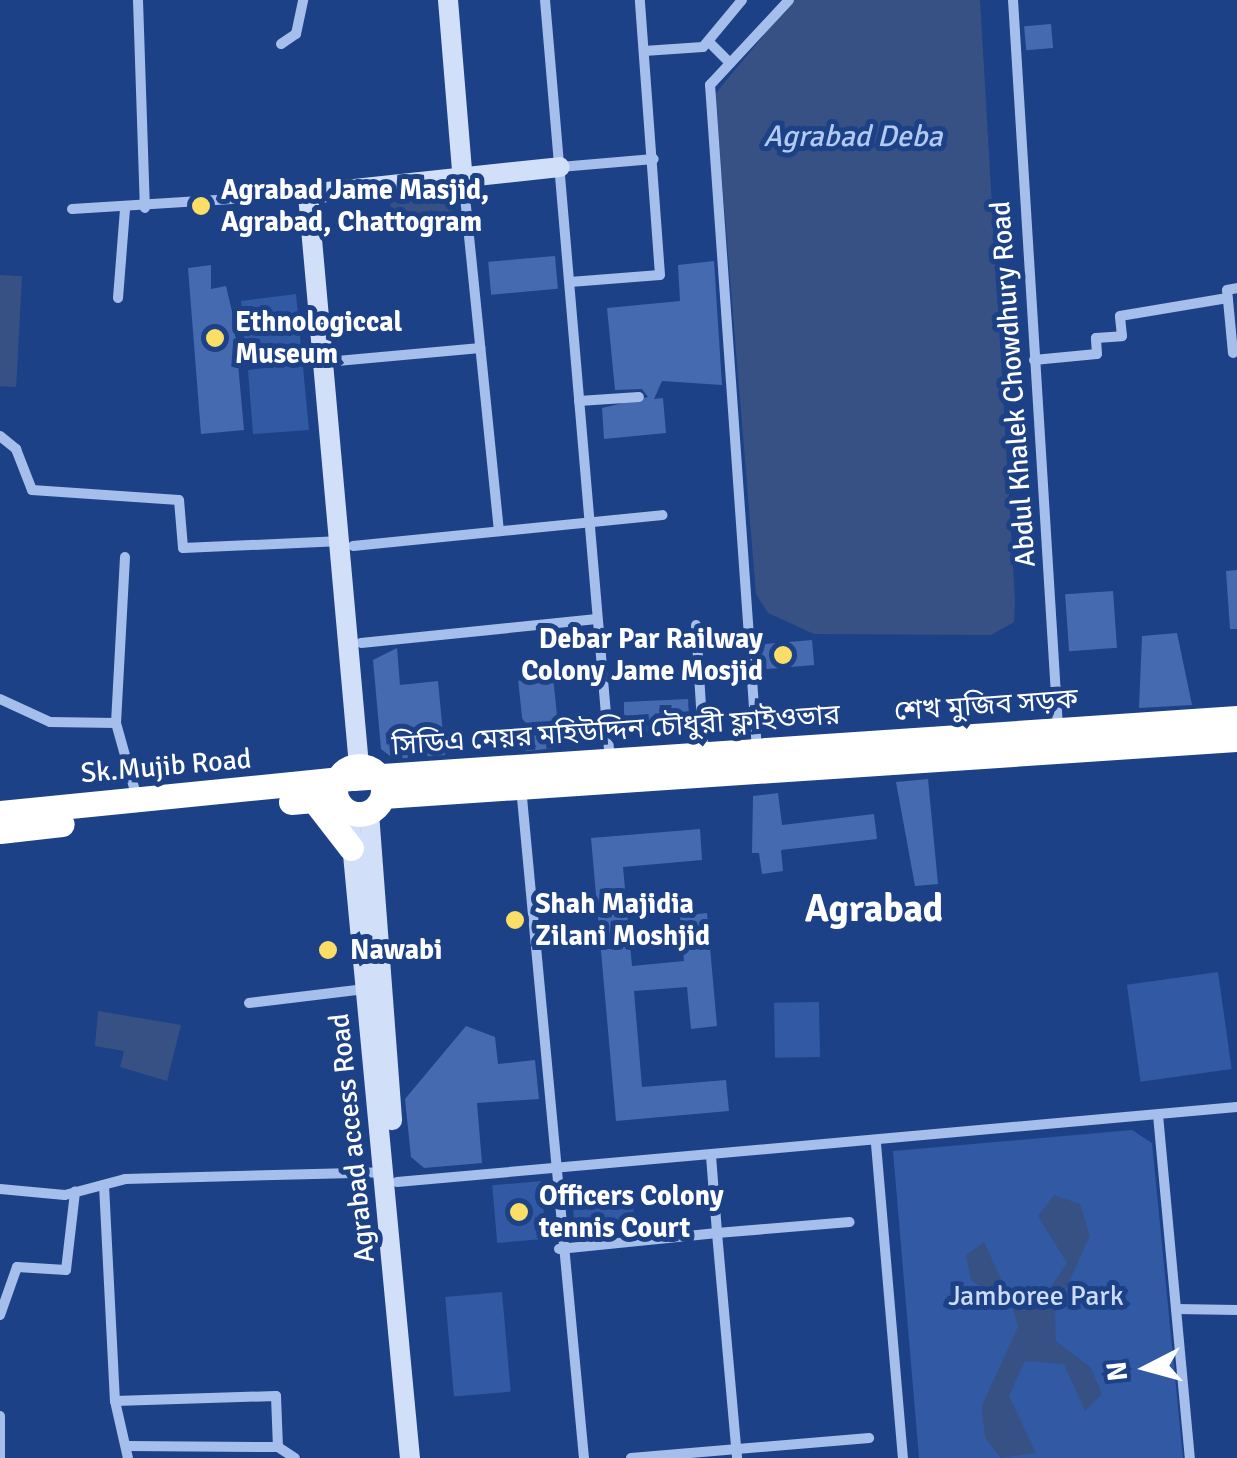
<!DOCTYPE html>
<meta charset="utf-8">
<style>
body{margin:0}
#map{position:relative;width:1237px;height:1458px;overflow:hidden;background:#1d4187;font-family:Signika,"Noto Sans Bengali",sans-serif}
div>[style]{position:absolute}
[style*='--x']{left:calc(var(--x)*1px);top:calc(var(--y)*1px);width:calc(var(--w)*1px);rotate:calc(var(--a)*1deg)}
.green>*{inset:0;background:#3159a4;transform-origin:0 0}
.water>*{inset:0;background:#375184;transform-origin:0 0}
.building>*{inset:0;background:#456ab0;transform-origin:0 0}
.street>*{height:10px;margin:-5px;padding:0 5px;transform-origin:5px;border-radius:5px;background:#a6beeb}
.secondary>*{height:20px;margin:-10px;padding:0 10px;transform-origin:10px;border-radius:10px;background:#d2dff8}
.highway>*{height:25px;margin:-12.5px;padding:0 12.5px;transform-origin:12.5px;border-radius:12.5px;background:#fff}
.highway>.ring{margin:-12.5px;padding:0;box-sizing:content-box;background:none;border:25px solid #fff;border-radius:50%}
.dots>*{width:28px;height:28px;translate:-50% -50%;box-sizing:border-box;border:5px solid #1d4187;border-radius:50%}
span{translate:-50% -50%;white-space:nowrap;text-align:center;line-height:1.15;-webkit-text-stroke:10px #1d4187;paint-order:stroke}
.poi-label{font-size:28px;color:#fff;font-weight:700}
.left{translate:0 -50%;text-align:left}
.right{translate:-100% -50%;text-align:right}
.street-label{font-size:28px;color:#fff}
.park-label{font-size:28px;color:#cbdbf8}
.water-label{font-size:30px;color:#b2c9f2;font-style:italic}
.district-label{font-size:38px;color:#fff;font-weight:700}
.north{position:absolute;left:1097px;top:1318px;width:100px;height:100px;-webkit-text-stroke:8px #1d4187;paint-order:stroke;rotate:264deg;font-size:28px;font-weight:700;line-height:40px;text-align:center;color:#fff}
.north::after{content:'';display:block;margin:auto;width:35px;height:45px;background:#fff;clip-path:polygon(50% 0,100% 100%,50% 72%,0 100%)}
</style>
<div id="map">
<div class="green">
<i style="clip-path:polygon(296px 294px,309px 430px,253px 434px,248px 370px,293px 365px,291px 353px,246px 357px,241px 301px)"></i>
<i style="left:1218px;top:972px;width:98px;height:92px;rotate:82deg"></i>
<i style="left:819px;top:1002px;width:55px;height:45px;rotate:89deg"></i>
<i style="clip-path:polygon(1132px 1130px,1152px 1143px,1183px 1458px,919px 1458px,893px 1151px)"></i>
<i style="left:541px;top:1181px;width:58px;height:49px;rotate:85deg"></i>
<i style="left:633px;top:1199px;width:31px;height:60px;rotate:88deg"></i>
<i style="left:502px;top:1292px;width:100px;height:57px;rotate:85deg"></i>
</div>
<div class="water">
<i style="clip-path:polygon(793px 0,980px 0,1015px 600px,1014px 622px,991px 635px,814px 634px,768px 613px,756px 594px,715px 94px)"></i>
<i style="left:450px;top:187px;width:38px;height:61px;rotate:84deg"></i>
<i style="left:0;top:275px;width:22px;height:111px;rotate:3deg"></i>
<i style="clip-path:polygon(98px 1011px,181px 1025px,167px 1081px,120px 1067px,124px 1051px,95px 1046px)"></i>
<i style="clip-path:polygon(1054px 1195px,1080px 1204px,1090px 1236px,1055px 1313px,1056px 1341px,1091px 1368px,1102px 1394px,1085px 1411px,1064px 1364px,1025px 1361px,1009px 1396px,1036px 1453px,1001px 1458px,985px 1438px,982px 1405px,1018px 1327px,1013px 1309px,971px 1280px,966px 1255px,984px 1242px,1005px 1287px,1024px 1298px,1047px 1293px,1067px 1263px,1038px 1216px)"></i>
</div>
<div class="building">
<i style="left:1051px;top:24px;width:24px;height:27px;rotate:85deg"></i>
<i style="left:555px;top:256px;width:33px;height:67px;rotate:85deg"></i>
<i style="clip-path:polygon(714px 261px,722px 385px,662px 381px,654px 399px,663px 398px,666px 433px,604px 439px,602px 408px,648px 397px,642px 389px,615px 390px,607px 308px,680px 301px,678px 265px)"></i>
<i style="clip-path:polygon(211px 265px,211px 289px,226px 286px,234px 320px,244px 430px,201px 434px,188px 268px)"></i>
<i style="clip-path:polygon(1237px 570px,1237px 629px,1230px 629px,1226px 571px)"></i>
<i style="left:1113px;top:591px;width:57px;height:48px;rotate:86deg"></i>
<i style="clip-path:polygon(1177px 633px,1192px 705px,1139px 708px,1142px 636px)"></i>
<i style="left:812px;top:640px;width:25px;height:54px;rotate:85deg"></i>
<i style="clip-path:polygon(397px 648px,400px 685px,438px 681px,445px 755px,394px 759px,381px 749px,373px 660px)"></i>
<i style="left:553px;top:677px;width:71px;height:35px;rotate:84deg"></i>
<i style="clip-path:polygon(688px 699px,691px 731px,636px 733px,624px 722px,624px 702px)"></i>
<i style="clip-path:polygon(928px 779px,938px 884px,915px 886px,896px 782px)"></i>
<i style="clip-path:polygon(778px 793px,782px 825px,874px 814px,877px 839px,781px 850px,783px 871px,762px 874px,759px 853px,752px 853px,753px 796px)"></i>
<i style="clip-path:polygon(700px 829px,702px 860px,623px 867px,632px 966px,684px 961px,680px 916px,707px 913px,717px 1026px,691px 1029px,687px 987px,634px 991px,642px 1087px,726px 1080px,729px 1111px,616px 1121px,591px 838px)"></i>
<i style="clip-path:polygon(466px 1026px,495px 1037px,498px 1064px,535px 1060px,539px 1099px,477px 1103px,482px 1163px,424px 1168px,411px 1157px,405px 1099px)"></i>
</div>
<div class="street">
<i style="--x:138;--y:0;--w:208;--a:88.1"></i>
<i style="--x:545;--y:0;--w:764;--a:85.12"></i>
<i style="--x:1013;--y:0;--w:729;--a:86.46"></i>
<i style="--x:709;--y:42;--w:30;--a:45"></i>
<i style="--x:281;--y:44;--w:18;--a:-34"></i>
<i style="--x:296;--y:34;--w:35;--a:-78"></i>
<i style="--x:644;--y:51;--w:59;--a:-3.9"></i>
<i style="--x:703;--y:47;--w:61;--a:-50.3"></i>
<i style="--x:560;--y:167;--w:94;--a:-4.9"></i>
<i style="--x:463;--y:177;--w:356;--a:84.2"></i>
<i style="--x:72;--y:209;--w:236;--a:-3.6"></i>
<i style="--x:570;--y:282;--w:90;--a:-4.4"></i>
<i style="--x:660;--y:275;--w:276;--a:-94.2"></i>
<i style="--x:118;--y:298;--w:89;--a:-85.5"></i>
<i style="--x:1233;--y:353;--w:63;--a:-95.4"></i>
<i style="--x:1227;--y:290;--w:10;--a:-11"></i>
<i style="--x:1034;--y:360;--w:63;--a:-5.4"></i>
<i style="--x:1097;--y:354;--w:16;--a:-94"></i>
<i style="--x:1096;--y:338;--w:26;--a:-4"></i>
<i style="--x:1122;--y:336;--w:20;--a:-96"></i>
<i style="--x:1120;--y:316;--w:109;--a:-9.5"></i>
<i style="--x:337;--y:361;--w:144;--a:-5.2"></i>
<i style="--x:579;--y:401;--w:60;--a:-3.8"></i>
<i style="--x:0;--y:436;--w:21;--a:39"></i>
<i style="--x:16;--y:449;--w:44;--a:68.7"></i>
<i style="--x:32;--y:490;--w:147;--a:3.9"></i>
<i style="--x:179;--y:500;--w:48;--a:85.2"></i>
<i style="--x:183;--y:548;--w:159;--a:-2.5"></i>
<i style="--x:353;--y:546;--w:311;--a:-5.7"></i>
<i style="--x:125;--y:557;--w:166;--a:93.1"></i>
<i style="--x:116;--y:723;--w:78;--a:74.4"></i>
<i style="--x:696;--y:625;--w:129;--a:86.5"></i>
<i style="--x:361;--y:643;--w:237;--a:-5.8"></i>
<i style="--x:0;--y:699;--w:55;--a:24.7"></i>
<i style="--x:50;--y:722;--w:66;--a:0.9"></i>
<i style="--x:757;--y:750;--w:667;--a:-94.04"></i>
<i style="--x:710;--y:85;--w:116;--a:-47.1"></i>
<i style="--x:521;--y:787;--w:674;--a:84.64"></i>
<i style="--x:249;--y:1003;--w:117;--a:-6.9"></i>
<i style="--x:1158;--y:1115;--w:344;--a:84.7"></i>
<i style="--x:876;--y:1144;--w:315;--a:85.1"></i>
<i style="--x:711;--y:1156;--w:77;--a:85.5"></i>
<i style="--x:717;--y:1233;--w:133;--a:-4.7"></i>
<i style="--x:397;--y:1182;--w:843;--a:-5.1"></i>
<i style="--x:104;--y:1185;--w:216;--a:87.1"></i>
<i style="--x:115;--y:1401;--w:161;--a:-1.8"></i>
<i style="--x:276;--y:1396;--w:51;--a:87.8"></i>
<i style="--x:0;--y:1189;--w:65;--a:5.3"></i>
<i style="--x:65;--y:1195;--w:62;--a:-14.9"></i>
<i style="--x:125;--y:1179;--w:259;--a:-1.5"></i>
<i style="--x:559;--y:1249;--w:159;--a:-5.8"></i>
<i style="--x:717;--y:1233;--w:226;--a:84.9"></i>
<i style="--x:1176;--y:1309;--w:61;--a:0.9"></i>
<i style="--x:0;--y:1315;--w:51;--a:-70.5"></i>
<i style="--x:17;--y:1267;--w:49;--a:3.5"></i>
<i style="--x:66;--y:1270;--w:79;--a:-83.4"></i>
<i style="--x:115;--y:1401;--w:58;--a:77.2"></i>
<i style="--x:0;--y:1416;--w:42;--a:90"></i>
<i style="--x:127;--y:1446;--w:151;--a:0.4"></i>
<i style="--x:278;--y:1447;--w:20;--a:33"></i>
<i style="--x:631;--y:1458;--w:239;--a:-4.8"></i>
</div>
<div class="secondary">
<i style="--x:448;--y:0;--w:172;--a:85.3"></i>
<i style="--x:359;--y:766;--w:574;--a:-95.1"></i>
<i style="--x:308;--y:194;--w:253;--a:-6.1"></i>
<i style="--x:349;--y:812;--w:649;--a:84.61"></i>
<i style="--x:369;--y:813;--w:308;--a:85.7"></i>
</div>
<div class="highway">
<i class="ring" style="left:335px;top:766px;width:23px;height:23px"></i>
<i style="--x:383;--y:796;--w:856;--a:-3.82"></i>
<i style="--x:313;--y:799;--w:62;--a:52.2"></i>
<i style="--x:291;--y:802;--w:45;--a:-5.1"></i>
<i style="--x:0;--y:813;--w:355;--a:-5.7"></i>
<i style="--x:353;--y:778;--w:886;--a:-3.88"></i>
<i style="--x:0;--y:831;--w:62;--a:-6.4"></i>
</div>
<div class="dots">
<i style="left:201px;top:206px;background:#fbde65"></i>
<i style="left:215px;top:338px;background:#fbde65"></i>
<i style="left:783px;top:655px;background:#fbde65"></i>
<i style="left:515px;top:920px;background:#fbde65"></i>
<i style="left:328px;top:950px;background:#fbde65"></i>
<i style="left:519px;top:1212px;background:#fbde65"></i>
</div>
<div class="poi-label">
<span class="left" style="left:221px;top:206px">Agrabad Jame Masjid,<br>Agrabad, Chattogram</span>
<span class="left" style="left:235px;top:338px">Ethnologiccal<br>Museum</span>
<span class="right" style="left:763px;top:655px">Debar Par Railway<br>Colony Jame Mosjid</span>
<span class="left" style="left:535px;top:920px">Shah Majidia<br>Zilani Moshjid</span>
<span class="left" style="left:350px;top:950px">Nawabi</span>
<span class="left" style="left:539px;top:1212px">Officers Colony<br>tennis Court</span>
</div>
<div class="street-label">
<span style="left:1013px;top:384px;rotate:-94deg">Abdul Khalek Chowdhury Road</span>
<span style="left:986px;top:705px;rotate:-4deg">শেখ মুজিব সড়ক</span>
<span style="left:616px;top:730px;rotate:-4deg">সিডিএ মেয়র মহিউদ্দিন চৌধুরী ফ্লাইওভার</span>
<span style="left:166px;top:766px;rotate:-5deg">Sk.Mujib Road</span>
<span style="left:352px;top:1138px;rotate:-96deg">Agrabad access Road</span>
</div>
<div class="park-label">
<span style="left:1036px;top:1296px">Jamboree Park</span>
</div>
<div class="water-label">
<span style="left:853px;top:137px">Agrabad Deba</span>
</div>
<div class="district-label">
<span style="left:874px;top:909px">Agrabad</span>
</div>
<div class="north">N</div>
</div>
